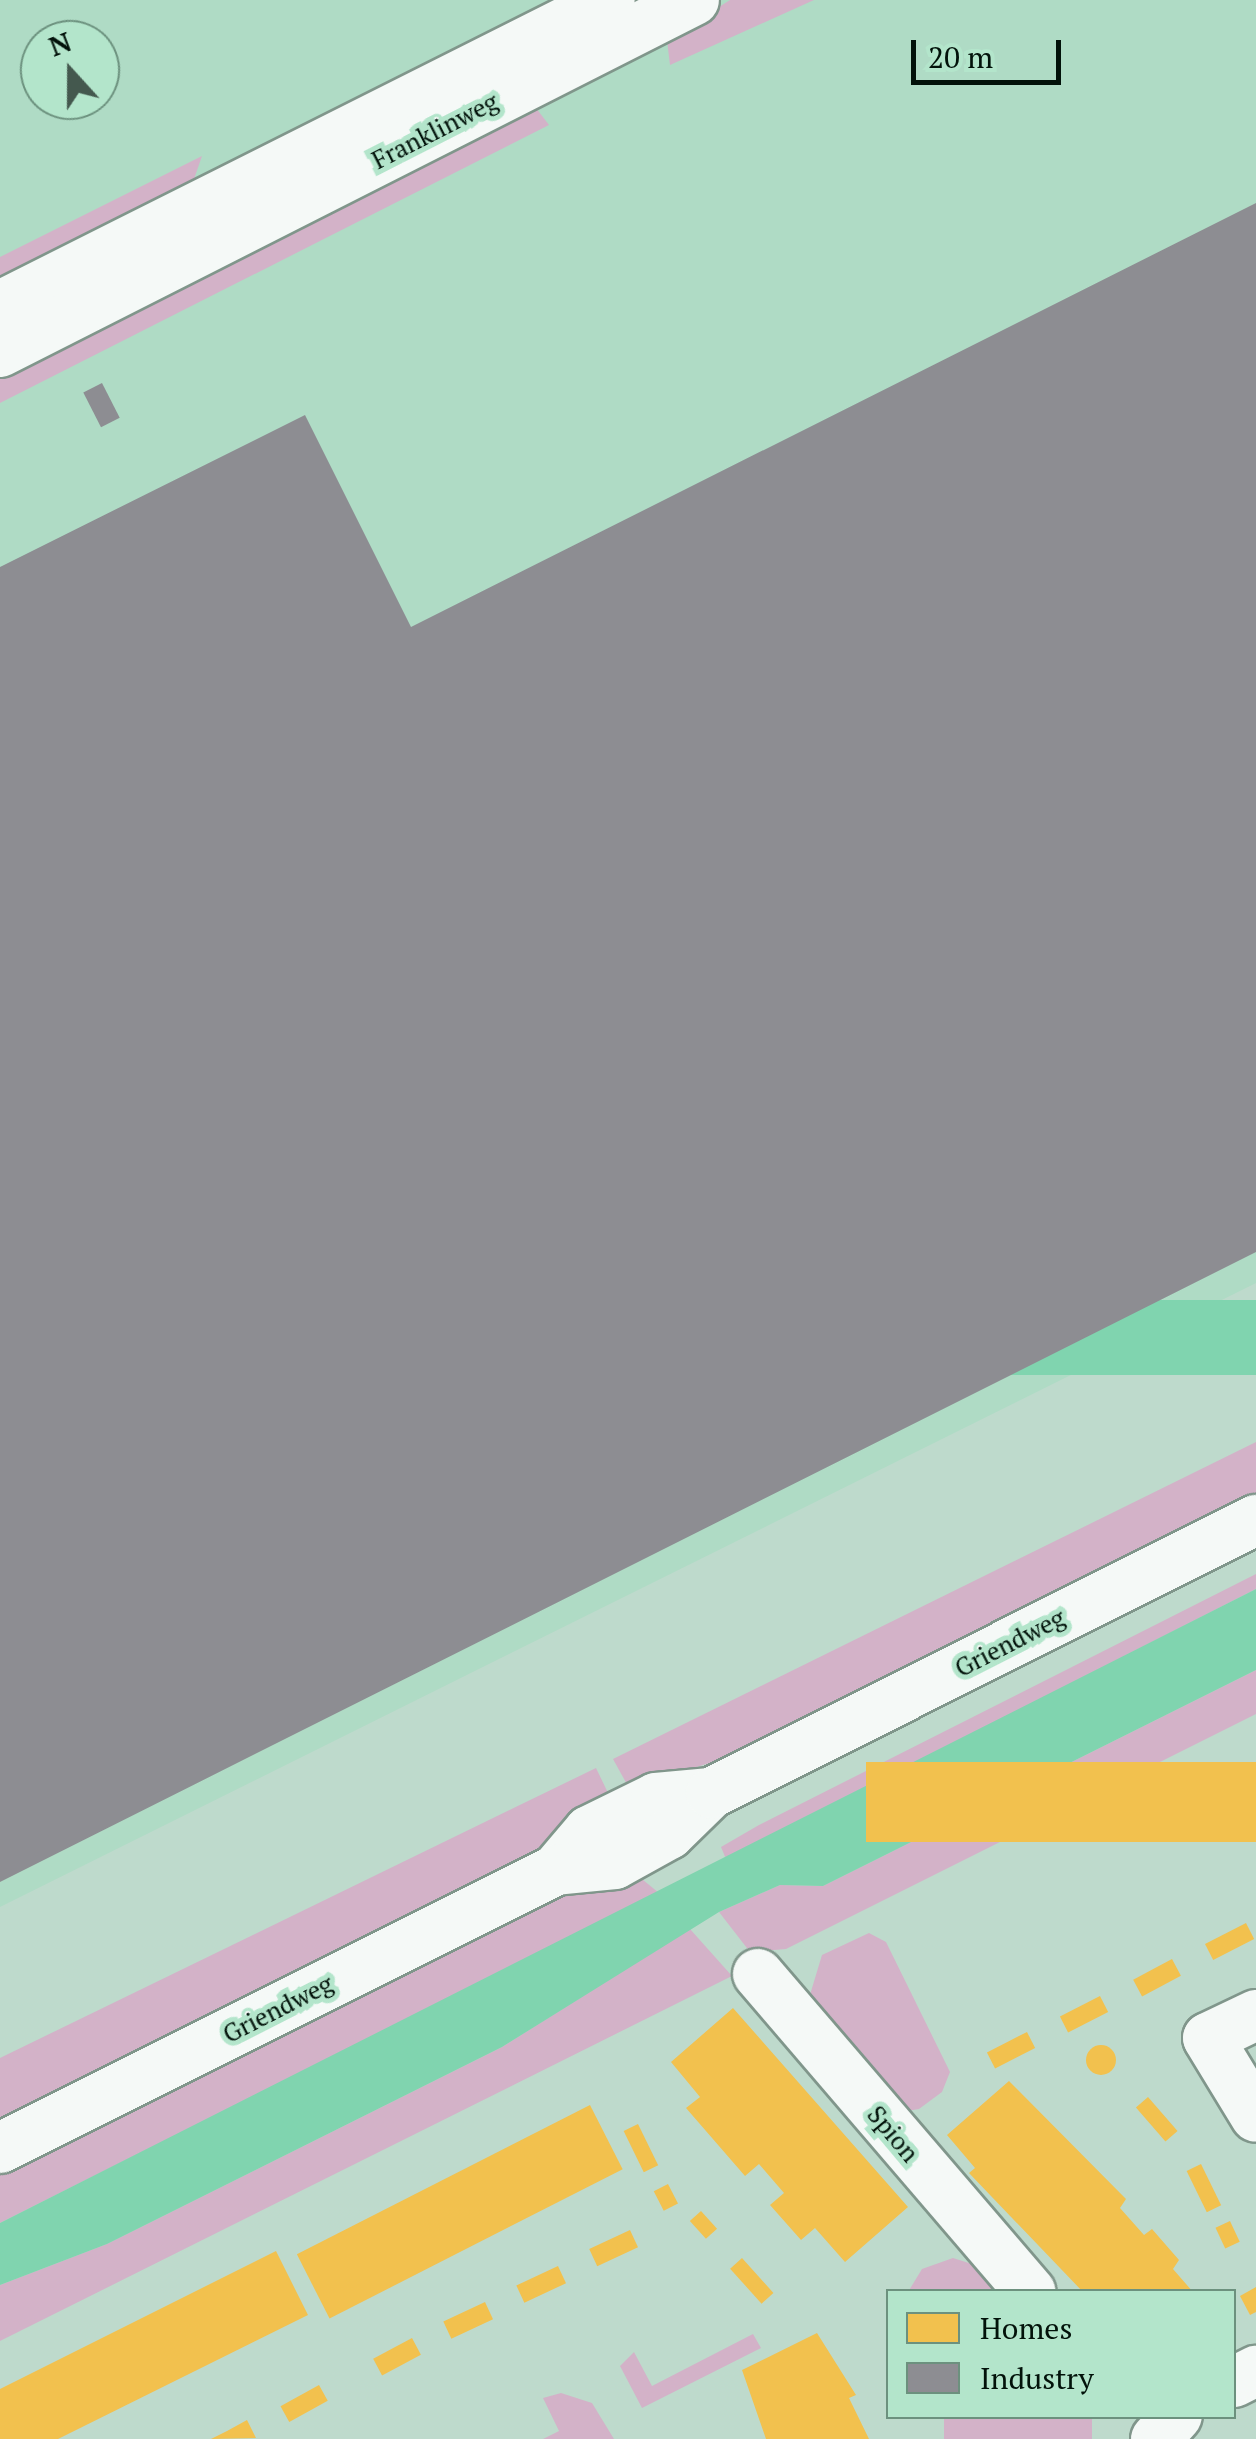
<!DOCTYPE html>
<style>
body{margin:0}
#map{position:relative;width:1256px;height:2439px;overflow:hidden;background:#bedacc;font-family:"PT Serif",serif}
div>[style]{position:absolute}
[style*='--x']{left:calc(var(--x)*1px);top:calc(var(--y)*1px);width:calc(var(--w)*1px);rotate:calc(var(--a)*1deg)}
.built>*{inset:0;background:#afdbc5}
.green>*{inset:0;background:#d3b2c8;transform-origin:0 0}
.water>*{inset:0;background:#80d4af;transform-origin:0 0}
.homes>*{inset:0;background:#f2c14e;transform-origin:0 0}
.round{border-radius:50%}
.industry>*{inset:0;background:#8d8d92;transform-origin:0 0}
.roads{filter:drop-shadow(2px 0 #80968b) drop-shadow(-2px 0 #80968b) drop-shadow(0 2px #80968b) drop-shadow(0 -2px #80968b)}
.minor>*{height:50px;margin:-25px;padding:0 25px;transform-origin:25px;border-radius:25px;background:#f5f9f7}
span{translate:-50% -50%;white-space:nowrap;text-align:center;line-height:1.15;-webkit-text-stroke:10px #b3e5cb;paint-order:stroke}
.street-label{font-size:25px;color:#02120a}
.legend{position:absolute;left:886px;top:2289px;width:350px;height:130px;box-sizing:border-box;background:#b3e5cb;border:2px solid #6c917e;margin:0;padding:12px 18px;list-style:none;font-size:30px;color:#02120a}
.legend li{display:flex;align-items:center;gap:20px;height:50px}
.legend b{width:50px;border:2px solid #6c917e}
.north{position:absolute;left:20px;top:20px;width:100px;height:100px;box-sizing:border-box;background:#b3e5cb;border:2px solid #6c917e;border-radius:50%;rotate:339deg;font-size:28px;font-weight:700;line-height:40px;text-align:center;color:#02120a}
.north::after{content:'';display:block;margin:auto;width:35px;height:45px;background:#44584e;clip-path:polygon(50% 0,100% 100%,50% 72%,0 100%)}
.scale{position:absolute;left:911px;top:40px;width:150px;height:45px;box-sizing:border-box;border:5px solid #02120a;border-top:0;padding-left:12px;font-size:30px;line-height:35px;white-space:nowrap;color:#02120a;-webkit-text-stroke:8px #b3e5cb;paint-order:stroke}
</style>
<div id="map">
<div class="built">
<i style="clip-path:polygon(evenodd,0 0,1256px 0,1256px 1283px,0 1907px,0 0,40px 40px,100px 40px,100px 100px,40px 100px,40px 40px)"></i>
</div>
<div class="green">
<i style="clip-path:polygon(730px 0,814px 0,670px 65px,667px 40px)"></i>
<i style="clip-path:polygon(536px 108px,549px 125px,0 403px,0 366px)"></i>
<i style="clip-path:polygon(202px 156px,193px 182px,0 293px,0 257px)"></i>
<i style="clip-path:polygon(1256px 1442px,1256px 1493px,931px 1658px,716px 1761px,629px 1788px,613px 1759px)"></i>
<i style="clip-path:polygon(1256px 1574px,1256px 1589px,726px 1859px,721px 1847px,759px 1825px)"></i>
<i style="clip-path:polygon(1256px 1670px,1256px 1714px,786px 1949px,750px 1952px,719px 1912px,780px 1885px,823px 1886px)"></i>
<i style="clip-path:polygon(596px 1768px,610px 1797px,547px 1846px,0 2122px,0 2058px)"></i>
<i style="clip-path:polygon(637px 1875px,659px 1893px,0 2223px,0 2174px,575px 1887px)"></i>
<i style="clip-path:polygon(690px 1929px,732px 1976px,0 2341px,0 2285px,107px 2244px,502px 2047px)"></i>
<i style="clip-path:polygon(869px 1933px,886px 1942px,950px 2072px,942px 2092px,919px 2109px,907px 2111px,809px 1998px,822px 1955px)"></i>
<i style="clip-path:polygon(953px 2258px,975px 2265px,1010px 2292px,908px 2292px,922px 2269px)"></i>
<i style="clip-path:polygon(753px 2334px,761px 2348px,642px 2408px,620px 2366px,634px 2352px,652px 2386px)"></i>
<i style="clip-path:polygon(561px 2393px,592px 2403px,614px 2439px,543px 2439px,559px 2431px,543px 2398px)"></i>
<i style="left:944px;top:2417px;width:148px;height:23px"></i>
</div>
<div class="water">
<i style="left:1256px;top:1300px;width:75px;height:1406px;rotate:90deg"></i>
<i style="clip-path:polygon(1256px 1589px,1256px 1670px,823px 1886px,780px 1885px,719px 1912px,502px 2047px,107px 2244px,0 2285px,0 2223px)"></i>
</div>
<div class="homes">
<i style="left:1256px;top:1762px;width:80px;height:390px;rotate:90deg"></i>
<i style="left:1246px;top:1923px;width:18px;height:46px;rotate:63deg"></i>
<i style="left:1172px;top:1959px;width:19px;height:44px;rotate:62deg"></i>
<i style="left:1100px;top:1996px;width:18px;height:45px;rotate:63deg"></i>
<i style="clip-path:polygon(733px 2008px,908px 2207px,845px 2262px,815px 2228px,801px 2240px,770px 2205px,784px 2193px,759px 2164px,745px 2176px,686px 2108px,700px 2097px,671px 2062px)"></i>
<i style="left:1027px;top:2032px;width:18px;height:45px;rotate:63deg"></i>
<i class="round" style="left:1086px;top:2045px;width:30px;height:30px"></i>
<i style="clip-path:polygon(1009px 2081px,1126px 2199px,1120px 2208px,1144px 2235px,1152px 2229px,1179px 2260px,1173px 2269px,1193px 2292px,1083px 2292px,969px 2173px,975px 2168px,947px 2135px)"></i>
<i style="left:1148px;top:2097px;width:45px;height:16px;rotate:49deg"></i>
<i style="left:590px;top:2105px;width:72px;height:329px;rotate:63deg"></i>
<i style="left:638px;top:2124px;width:46px;height:16px;rotate:64deg"></i>
<i style="left:1201px;top:2164px;width:46px;height:16px;rotate:64deg"></i>
<i style="left:668px;top:2184px;width:22px;height:16px;rotate:63deg"></i>
<i style="left:701px;top:2211px;width:24px;height:15px;rotate:48deg"></i>
<i style="left:1230px;top:2221px;width:23px;height:16px;rotate:65deg"></i>
<i style="left:630px;top:2230px;width:19px;height:45px;rotate:65deg"></i>
<i style="clip-path:polygon(276px 2251px,308px 2315px,58px 2439px,0 2439px,0 2389px)"></i>
<i style="left:742px;top:2258px;width:47px;height:16px;rotate:48deg"></i>
<i style="left:558px;top:2266px;width:19px;height:46px;rotate:65deg"></i>
<i style="clip-path:polygon(1256px 2287px,1256px 2312px,1250px 2315px,1240px 2296px)"></i>
<i style="left:485px;top:2302px;width:19px;height:46px;rotate:65deg"></i>
<i style="clip-path:polygon(817px 2333px,856px 2395px,849px 2398px,869px 2439px,766px 2439px,742px 2370px)"></i>
<i style="left:412px;top:2338px;width:19px;height:44px;rotate:62deg"></i>
<i style="left:319px;top:2385px;width:18px;height:44px;rotate:61deg"></i>
<i style="clip-path:polygon(247px 2420px,256px 2438px,211px 2439px,227px 2431px)"></i>
</div>
<div class="industry">
<i style="clip-path:polygon(1256px 203px,1256px 1252px,0 1882px,0 567px,305px 415px,411px 627px)"></i>
<i style="left:102px;top:383px;width:39px;height:21px;rotate:63deg"></i>
</div>
<div class="roads">
<div class="minor">
<i style="--x:0;--y:306;--w:682;--a:-26.64"></i>
<i style="--x:0;--y:352;--w:778;--a:-26.89"></i>
<i style="--x:556;--y:1870;--w:51;--a:-49.8"></i>
<i style="--x:589;--y:1831;--w:75;--a:-26.2"></i>
<i style="--x:656;--y:1798;--w:55;--a:-5.2"></i>
<i style="--x:758;--y:1974;--w:419;--a:49.4"></i>
<i style="--x:1256;--y:2015;--w:53;--a:154.4"></i>
<i style="--x:1208;--y:2038;--w:92;--a:58.7"></i>
<i style="--x:0;--y:2148;--w:622;--a:-26.57"></i>
<i style="--x:556;--y:1870;--w:59;--a:-5.8"></i>
<i style="--x:615;--y:1864;--w:62;--a:-29.1"></i>
<i style="--x:669;--y:1834;--w:59;--a:-44.3"></i>
<i style="--x:711;--y:1793;--w:610;--a:-26.61"></i>
<i style="--x:1234;--y:2382;--w:25;--a:-27"></i>
<i style="--x:1156;--y:2439;--w:31;--a:-48"></i>
</div>
</div>
<div class="street-label">
<span style="left:435px;top:131px;rotate:-27deg">Franklinweg</span>
<span style="left:1010px;top:1643px;rotate:-27deg">Griendweg</span>
<span style="left:278px;top:2009px;rotate:-27deg">Griendweg</span>
<span style="left:893px;top:2134px;rotate:50deg">Spion</span>
</div>
<ul class="legend">
<li><b style="height:28px;background:#f2c14e"></b>Homes</li>
<li><b style="height:28px;background:#8d8d92"></b>Industry</li>
</ul>
<div class="north">N</div>
<div class="scale">20 m</div>
</div>
